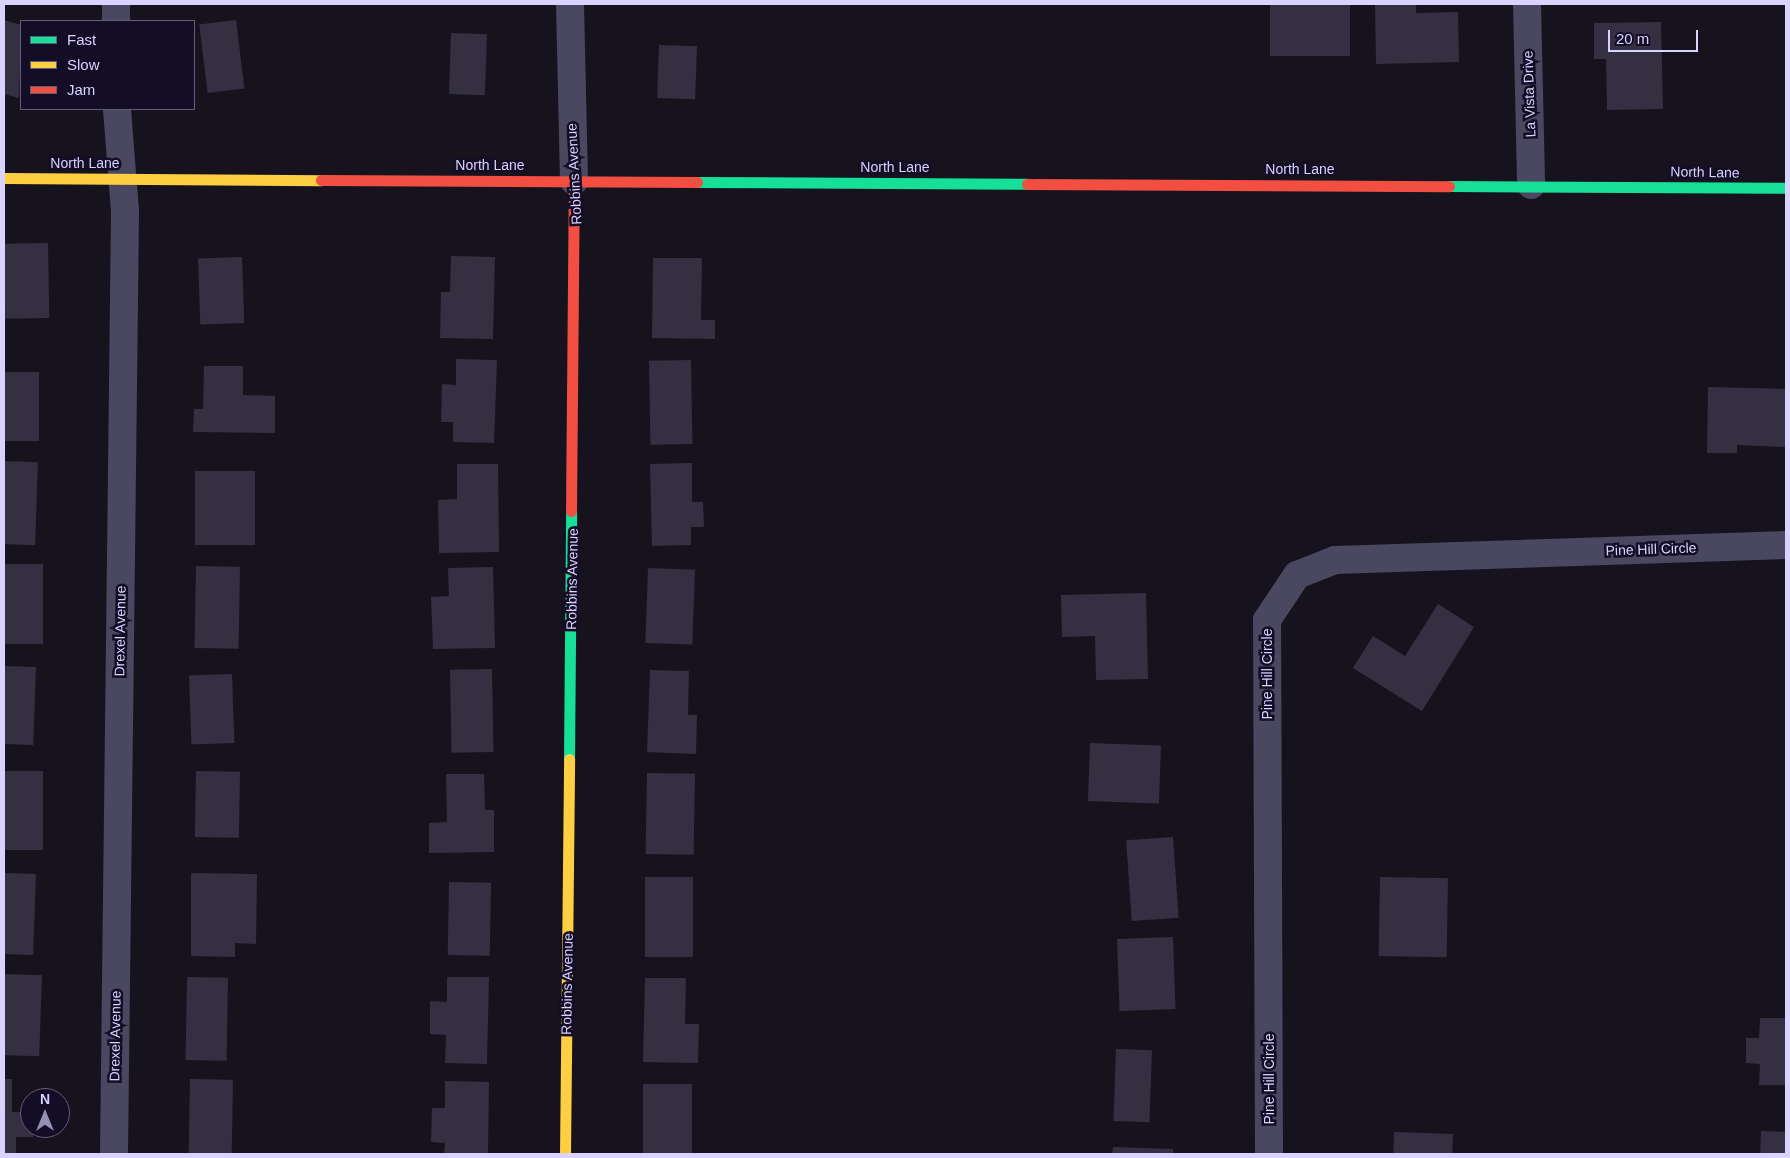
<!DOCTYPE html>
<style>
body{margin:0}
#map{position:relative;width:1790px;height:1158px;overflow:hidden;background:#16131f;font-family:Helvetica,sans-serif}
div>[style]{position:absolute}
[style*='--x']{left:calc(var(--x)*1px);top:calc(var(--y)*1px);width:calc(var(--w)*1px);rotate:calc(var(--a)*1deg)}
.building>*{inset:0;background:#343042;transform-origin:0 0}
.street>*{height:28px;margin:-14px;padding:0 14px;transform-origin:14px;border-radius:14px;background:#4a4760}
.fast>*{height:11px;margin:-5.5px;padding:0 5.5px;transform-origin:5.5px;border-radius:5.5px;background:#16e098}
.slow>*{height:11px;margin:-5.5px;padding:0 5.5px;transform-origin:5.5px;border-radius:5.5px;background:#ffcf43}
.jam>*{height:11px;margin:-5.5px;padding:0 5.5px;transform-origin:5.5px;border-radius:5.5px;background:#f24e42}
span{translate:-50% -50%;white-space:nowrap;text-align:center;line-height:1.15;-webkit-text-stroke:5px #130d25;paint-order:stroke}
.street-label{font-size:14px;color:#dad2ff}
.frame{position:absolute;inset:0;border:5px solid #dad2ff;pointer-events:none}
.legend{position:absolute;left:20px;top:20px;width:175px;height:90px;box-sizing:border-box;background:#130d25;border:1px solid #635c7c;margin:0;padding:6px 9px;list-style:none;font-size:15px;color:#dad2ff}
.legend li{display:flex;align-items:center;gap:10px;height:25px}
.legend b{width:25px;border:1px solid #635c7c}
.north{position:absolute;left:20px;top:1088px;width:50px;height:50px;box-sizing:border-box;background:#130d25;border:1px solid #635c7c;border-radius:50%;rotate:0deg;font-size:14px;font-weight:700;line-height:20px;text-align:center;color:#dad2ff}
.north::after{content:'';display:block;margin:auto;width:18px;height:22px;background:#958fb1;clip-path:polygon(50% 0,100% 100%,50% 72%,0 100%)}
.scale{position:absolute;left:1608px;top:30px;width:90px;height:22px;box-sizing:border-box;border:2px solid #dad2ff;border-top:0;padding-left:6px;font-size:15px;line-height:18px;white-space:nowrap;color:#dad2ff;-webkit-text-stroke:4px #130d25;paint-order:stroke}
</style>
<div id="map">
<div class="building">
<i style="left:1270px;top:4px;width:80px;height:52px"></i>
<i style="clip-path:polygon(1375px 4px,1416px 4px,1416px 13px,1458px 12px,1459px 62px,1376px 64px)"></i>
<i style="clip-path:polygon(4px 20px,21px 25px,19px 98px,4px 94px)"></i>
<i style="left:236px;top:20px;width:69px;height:37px;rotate:83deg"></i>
<i style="clip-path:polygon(1661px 22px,1663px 109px,1607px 110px,1606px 59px,1594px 59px,1594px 23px)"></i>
<i style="left:451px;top:33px;width:36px;height:61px;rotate:2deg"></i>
<i style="left:659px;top:45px;width:38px;height:53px;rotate:2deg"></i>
<i style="left:48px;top:243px;width:75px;height:44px;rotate:89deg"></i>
<i style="clip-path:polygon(451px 256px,495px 257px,493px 339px,440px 338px,441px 292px,450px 292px)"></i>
<i style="left:242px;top:257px;width:66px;height:44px;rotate:88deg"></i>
<i style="clip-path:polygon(653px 258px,702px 258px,701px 320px,715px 320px,715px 339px,652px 338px)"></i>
<i style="clip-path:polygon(456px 359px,497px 360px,494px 443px,453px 442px,453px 422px,441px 422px,442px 384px,456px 385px)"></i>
<i style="left:691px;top:360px;width:84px;height:42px;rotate:89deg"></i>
<i style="clip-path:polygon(204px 366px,243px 366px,243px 395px,275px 396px,275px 433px,193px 432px,194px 409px,203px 409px)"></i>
<i style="left:4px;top:372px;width:35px;height:69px"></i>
<i style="clip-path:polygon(1708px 387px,1786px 389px,1786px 447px,1737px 445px,1737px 453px,1707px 453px)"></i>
<i style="left:4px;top:461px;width:34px;height:83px;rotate:2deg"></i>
<i style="clip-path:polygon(692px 463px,692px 502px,703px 502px,704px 527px,691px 527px,691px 545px,652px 546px,650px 464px)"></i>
<i style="clip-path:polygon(457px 464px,498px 464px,499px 552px,439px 553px,438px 500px,457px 499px)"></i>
<i style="left:195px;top:471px;width:60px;height:74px"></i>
<i style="left:4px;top:564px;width:39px;height:80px"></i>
<i style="left:196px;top:566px;width:44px;height:82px;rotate:1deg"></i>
<i style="clip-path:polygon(493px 567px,495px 648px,433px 649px,431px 597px,449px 596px,448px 568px)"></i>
<i style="left:648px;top:568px;width:47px;height:75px;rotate:2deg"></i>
<i style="clip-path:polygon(1146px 593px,1148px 679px,1096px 680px,1095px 636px,1062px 637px,1061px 595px)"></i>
<i style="clip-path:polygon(1438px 604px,1474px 627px,1422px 711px,1353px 668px,1373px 636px,1405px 656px)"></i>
<i style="left:4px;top:666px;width:32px;height:78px;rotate:2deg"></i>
<i style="left:492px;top:669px;width:83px;height:42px;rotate:89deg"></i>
<i style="clip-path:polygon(650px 670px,689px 671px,688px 715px,697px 715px,696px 754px,647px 752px)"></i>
<i style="left:232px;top:674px;width:69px;height:43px;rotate:88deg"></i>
<i style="left:1090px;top:743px;width:71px;height:58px;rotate:2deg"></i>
<i style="left:4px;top:771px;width:39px;height:79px"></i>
<i style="left:196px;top:771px;width:44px;height:66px;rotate:1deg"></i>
<i style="left:647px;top:773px;width:48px;height:81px;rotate:1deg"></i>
<i style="clip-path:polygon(446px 774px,484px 774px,485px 810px,494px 810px,494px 852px,429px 853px,429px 823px,447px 822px)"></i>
<i style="left:1173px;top:837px;width:81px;height:47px;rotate:86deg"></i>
<i style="left:4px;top:873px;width:32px;height:81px;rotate:2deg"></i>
<i style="clip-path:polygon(191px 873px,257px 874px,256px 944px,235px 943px,235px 957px,191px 956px)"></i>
<i style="left:645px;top:877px;width:48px;height:80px"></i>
<i style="left:1380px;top:877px;width:68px;height:79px;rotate:1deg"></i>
<i style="left:449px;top:882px;width:42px;height:73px;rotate:1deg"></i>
<i style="left:1173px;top:937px;width:72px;height:56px;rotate:88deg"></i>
<i style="left:4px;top:974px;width:38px;height:81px;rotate:2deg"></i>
<i style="left:187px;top:977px;width:41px;height:83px;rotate:1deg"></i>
<i style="clip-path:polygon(447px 977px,489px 977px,487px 1064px,445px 1063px,446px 1035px,430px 1034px,430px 1001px,447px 1002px)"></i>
<i style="clip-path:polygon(645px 978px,686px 978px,685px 1024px,699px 1024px,698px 1063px,643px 1062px)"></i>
<i style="clip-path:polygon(1760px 1018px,1786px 1018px,1786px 1085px,1759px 1085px,1760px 1064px,1746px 1063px,1746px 1038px,1759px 1038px)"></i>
<i style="left:1116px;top:1049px;width:36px;height:72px;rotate:2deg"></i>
<i style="clip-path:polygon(4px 1079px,12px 1079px,12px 1112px,30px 1112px,33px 1128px,33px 1137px,16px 1137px,16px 1154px,4px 1154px)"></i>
<i style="left:190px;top:1079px;width:43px;height:75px;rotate:1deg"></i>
<i style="clip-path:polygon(445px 1081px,489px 1082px,488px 1154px,444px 1154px,445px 1143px,431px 1142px,432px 1108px,445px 1108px)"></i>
<i style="left:643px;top:1084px;width:49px;height:70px"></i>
<i style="left:1761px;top:1131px;width:25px;height:23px;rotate:2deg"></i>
<i style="left:1394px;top:1132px;width:59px;height:22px;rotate:2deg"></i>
<i style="clip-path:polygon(1113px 1147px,1173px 1149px,1173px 1154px,1112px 1154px)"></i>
</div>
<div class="street">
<i style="--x:116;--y:4;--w:17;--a:90"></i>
<i style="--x:570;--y:4;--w:177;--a:88.7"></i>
<i style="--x:1527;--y:4;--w:181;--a:88.7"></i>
<i style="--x:114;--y:1154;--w:943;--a:-89.33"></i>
<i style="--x:125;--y:211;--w:102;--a:-94.5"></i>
<i style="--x:1269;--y:1154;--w:534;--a:-90.21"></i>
<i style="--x:1267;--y:620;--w:54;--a:-56.3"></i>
<i style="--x:1297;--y:575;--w:41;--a:-21.5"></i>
<i style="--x:1335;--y:560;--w:451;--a:-1.9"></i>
</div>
<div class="fast">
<i style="--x:697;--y:182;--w:330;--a:0.3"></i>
<i style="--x:1449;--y:186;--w:337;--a:0.3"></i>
<i style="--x:569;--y:759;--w:248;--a:-89.5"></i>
</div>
<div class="slow">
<i style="--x:4;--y:178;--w:317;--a:0.4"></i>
<i style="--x:565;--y:1154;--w:395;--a:-89.4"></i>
</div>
<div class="jam">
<i style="--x:321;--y:180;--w:376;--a:0.3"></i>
<i style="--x:1027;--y:184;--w:422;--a:0.3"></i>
<i style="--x:571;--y:511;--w:330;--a:-89.5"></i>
</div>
<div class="street-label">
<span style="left:1529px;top:94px;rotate:-92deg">La Vista Drive</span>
<span style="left:85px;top:163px">North Lane</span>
<span style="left:490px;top:165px">North Lane</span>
<span style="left:895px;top:167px">North Lane</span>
<span style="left:1300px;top:169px">North Lane</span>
<span style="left:1705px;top:172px;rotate:1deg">North Lane</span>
<span style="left:574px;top:174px;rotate:-93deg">Robbins Avenue</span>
<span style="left:1651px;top:549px;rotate:-2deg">Pine Hill Circle</span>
<span style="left:572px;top:579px;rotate:-89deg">Robbins Avenue</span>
<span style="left:120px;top:631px;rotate:-89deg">Drexel Avenue</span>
<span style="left:1267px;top:674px;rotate:-90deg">Pine Hill Circle</span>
<span style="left:567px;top:984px;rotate:-89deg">Robbins Avenue</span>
<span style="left:115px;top:1036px;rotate:-89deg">Drexel Avenue</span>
<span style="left:1269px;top:1079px;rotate:-90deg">Pine Hill Circle</span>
</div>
<div class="frame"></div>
<ul class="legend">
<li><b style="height:6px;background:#16e098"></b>Fast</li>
<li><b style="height:6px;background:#ffcf43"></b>Slow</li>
<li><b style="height:6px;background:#f24e42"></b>Jam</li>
</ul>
<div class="north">N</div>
<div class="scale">20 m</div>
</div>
